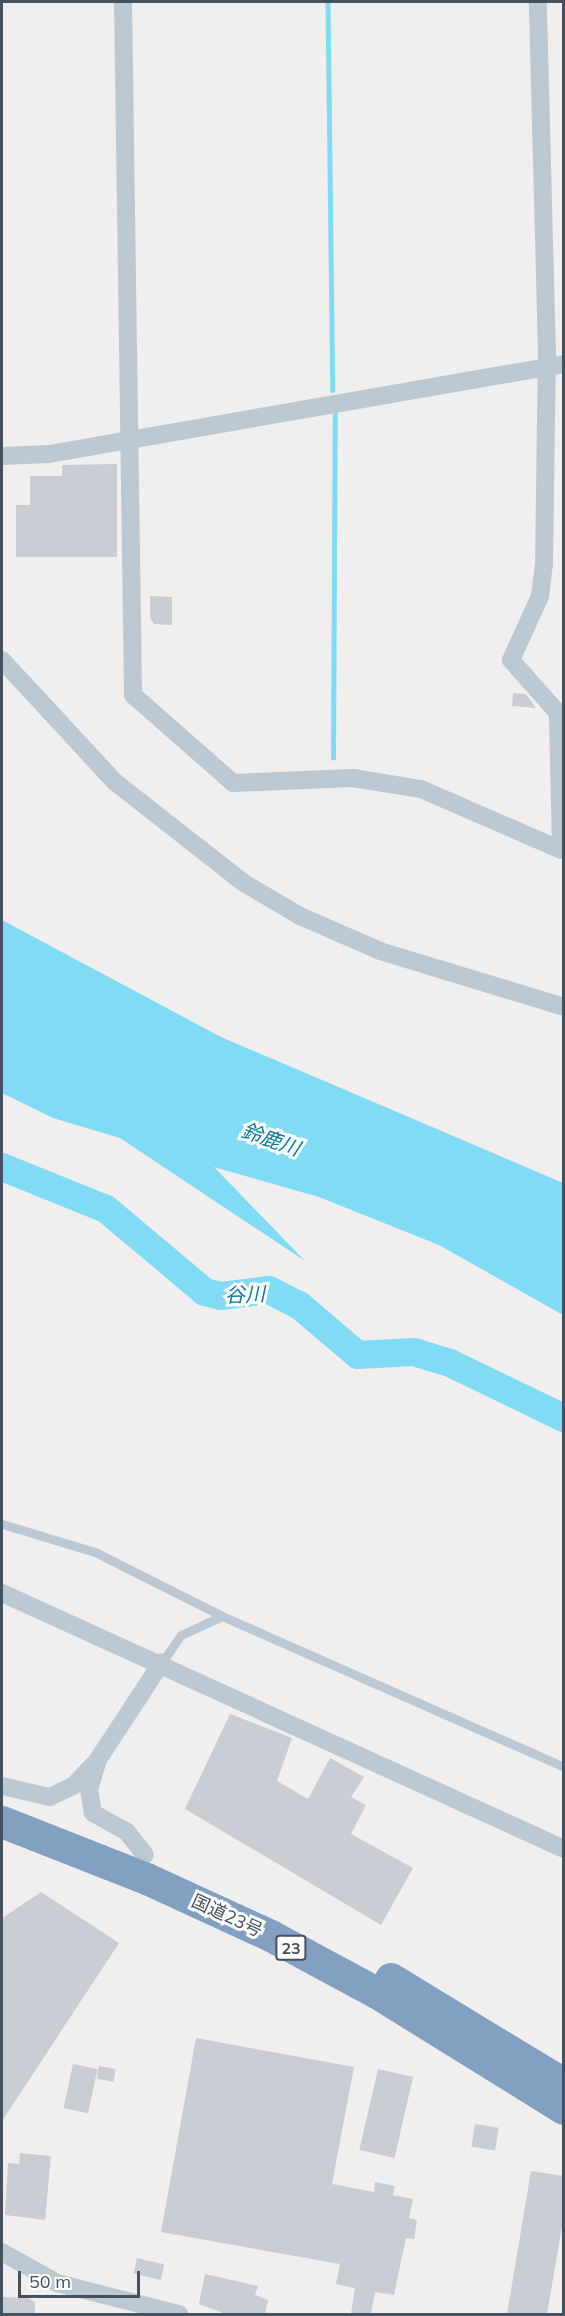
<!DOCTYPE html>
<meta charset="utf-8">
<style>
body{margin:0}
#map{position:relative;width:565px;height:2316px;overflow:hidden;background:#f1eeee;font-family:Mulish,"Noto Sans JP",sans-serif}
div>[style]{position:absolute}
[style*='--x']{left:calc(var(--x)*1px);top:calc(var(--y)*1px);width:calc(var(--w)*1px);rotate:calc(var(--a)*1deg)}
.water>*{inset:0;background:#80dbf5}
.stream>*{height:4.5px;margin:-2.25px;padding:0 2.25px;transform-origin:2.25px;border-radius:2.25px;background:#80dbf5}
.river>*{height:28px;margin:-14px;padding:0 14px;transform-origin:14px;border-radius:14px;background:#80dbf5}
.building>*{inset:0;background:#c9cdd4;transform-origin:0 0}
.lane>*{height:9px;margin:-4.5px;padding:0 4.5px;transform-origin:4.5px;border-radius:4.5px;background:#bdc9d2}
.street>*{height:18px;margin:-9px;padding:0 9px;transform-origin:9px;border-radius:9px;background:#bdc9d2}
.highway>*{height:32px;margin:-16px;padding:0 16px;transform-origin:16px;border-radius:16px;background:#81a0c2}
span{translate:-50% -50%;white-space:nowrap;text-align:center;line-height:1.15;-webkit-text-stroke:6px #fff;paint-order:stroke}
.shield-label span{padding:2px 4px;background:#fff;border:2px solid;border-radius:4px;-webkit-text-stroke-width:0}
.shield-label{font-size:16px;color:#44515e;font-weight:700}
.street-label{font-size:18px;color:#44515e}
.water-label{font-size:20px;color:#037a9c;font-style:italic}
.frame{position:absolute;inset:0;border:3px solid #44515e;pointer-events:none}
.scale{position:absolute;left:18px;top:2271px;width:122px;height:27px;box-sizing:border-box;border:3px solid #44515e;border-top:0;padding-left:8px;font-size:18px;line-height:21px;white-space:nowrap;color:#44515e;-webkit-text-stroke:4px #fff;paint-order:stroke}
</style>
<div id="map">
<div class="water">
<i style="clip-path:polygon(2px 920px,221px 1037px,563px 1183px,563px 1315px,439px 1245px,319px 1197px,214px 1167px,305px 1261px,120px 1138px,53px 1118px,2px 1093px)"></i>
</div>
<div class="stream">
<i style="--x:328;--y:2;--w:388;--a:89.3"></i>
<i style="--x:333;--y:758;--w:345;--a:-89.7"></i>
</div>
<div class="river">
<i style="--x:2;--y:1167;--w:112;--a:22"></i>
<i style="--x:106;--y:1209;--w:129;--a:40"></i>
<i style="--x:205;--y:1292;--w:16;--a:14"></i>
<i style="--x:221;--y:1296;--w:48;--a:-7.1"></i>
<i style="--x:269;--y:1290;--w:34;--a:27"></i>
<i style="--x:299;--y:1305;--w:77;--a:40.3"></i>
<i style="--x:358;--y:1355;--w:56;--a:-3.1"></i>
<i style="--x:414;--y:1352;--w:38;--a:17"></i>
<i style="--x:450;--y:1363;--w:127;--a:25.8"></i>
</div>
<div class="building">
<i style="clip-path:polygon(117px 464px,117px 557px,16px 557px,16px 505px,30px 505px,30px 476px,62px 476px,62px 465px)"></i>
<i style="clip-path:polygon(150px 596px,172px 597px,172px 625px,154px 624px,150px 618px)"></i>
<i style="clip-path:polygon(513px 693px,526px 694px,536px 708px,512px 706px)"></i>
<i style="clip-path:polygon(230px 1714px,292px 1738px,277px 1781px,308px 1799px,330px 1758px,364px 1777px,351px 1797px,366px 1805px,351px 1834px,413px 1868px,381px 1925px,185px 1809px)"></i>
<i style="clip-path:polygon(41px 1892px,119px 1943px,2px 2121px,2px 1918px)"></i>
<i style="clip-path:polygon(196px 2038px,354px 2067px,332px 2184px,374px 2192px,375px 2182px,395px 2186px,393px 2195px,413px 2199px,409px 2218px,417px 2220px,414px 2239px,406px 2238px,394px 2295px,375px 2292px,371px 2314px,351px 2314px,355px 2288px,336px 2284px,340px 2264px,161px 2232px)"></i>
<i style="left:73px;top:2064px;width:25px;height:45px;rotate:12deg"></i>
<i style="left:99px;top:2066px;width:17px;height:13px;rotate:10deg"></i>
<i style="left:378px;top:2069px;width:36px;height:83px;rotate:13deg"></i>
<i style="left:475px;top:2124px;width:24px;height:23px;rotate:9deg"></i>
<i style="clip-path:polygon(20px 2153px,51px 2156px,45px 2220px,5px 2215px,8px 2163px,19px 2164px)"></i>
<i style="clip-path:polygon(531px 2171px,564px 2176px,564px 2215px,547px 2314px,507px 2314px)"></i>
<i style="left:137px;top:2258px;width:28px;height:16px;rotate:13deg"></i>
<i style="clip-path:polygon(205px 2274px,258px 2286px,255px 2295px,268px 2300px,265px 2314px,226px 2314px,199px 2304px)"></i>
<i style="clip-path:polygon(2px 2297px,28px 2298px,35px 2302px,35px 2314px,2px 2314px)"></i>
</div>
<div class="lane">
<i style="--x:2;--y:1524;--w:97;--a:16.8"></i>
<i style="--x:95;--y:1552;--w:142;--a:26.7"></i>
<i style="--x:162;--y:1662;--w:33;--a:-55"></i>
<i style="--x:181;--y:1635;--w:45;--a:-24.9"></i>
<i style="--x:222;--y:1616;--w:374;--a:23.8"></i>
</div>
<div class="street">
<i style="--x:123;--y:2;--w:693;--a:89.17"></i>
<i style="--x:133;--y:695;--w:133;--a:41.3"></i>
<i style="--x:233;--y:783;--w:120;--a:-2.4"></i>
<i style="--x:353;--y:778;--w:69;--a:9.2"></i>
<i style="--x:421;--y:789;--w:153;--a:23.5"></i>
<i style="--x:561;--y:850;--w:137;--a:-91.3"></i>
<i style="--x:558;--y:713;--w:71;--a:-131.6"></i>
<i style="--x:511;--y:660;--w:70;--a:-65.6"></i>
<i style="--x:540;--y:596;--w:32;--a:-83"></i>
<i style="--x:544;--y:564;--w:210;--a:-89.2"></i>
<i style="--x:547;--y:354;--w:352;--a:-91.5"></i>
<i style="--x:2;--y:456;--w:47;--a:-2.4"></i>
<i style="--x:49;--y:454;--w:523;--a:-9.91"></i>
<i style="--x:2;--y:660;--w:166;--a:47.2"></i>
<i style="--x:115;--y:782;--w:164;--a:38.1"></i>
<i style="--x:244;--y:883;--w:65;--a:30.5"></i>
<i style="--x:300;--y:916;--w:87;--a:23.6"></i>
<i style="--x:380;--y:951;--w:192;--a:16.9"></i>
<i style="--x:2;--y:1593;--w:618;--a:24.49"></i>
<i style="--x:97;--y:1763;--w:27;--a:107"></i>
<i style="--x:89;--y:1789;--w:24;--a:81"></i>
<i style="--x:93;--y:1813;--w:39;--a:29"></i>
<i style="--x:127;--y:1832;--w:29;--a:52"></i>
<i style="--x:2;--y:1786;--w:49;--a:12.9"></i>
<i style="--x:50;--y:1797;--w:25;--a:-26"></i>
<i style="--x:73;--y:1786;--w:35;--a:-46"></i>
<i style="--x:97;--y:1761;--w:118;--a:-56.7"></i>
<i style="--x:2;--y:2252;--w:63;--a:29.4"></i>
<i style="--x:57;--y:2283;--w:126;--a:14.3"></i>
</div>
<div class="highway">
<i style="--x:2;--y:1822;--w:156;--a:21.5"></i>
<i style="--x:147;--y:1879;--w:136;--a:24.7"></i>
<i style="--x:271;--y:1936;--w:120;--a:28.3"></i>
<i style="--x:377;--y:1993;--w:220;--a:31.8"></i>
<i style="--x:391;--y:1979;--w:202;--a:31.3"></i>
</div>
<div class="shield-label">
<span style="left:291px;top:1948px">23</span>
</div>
<div class="street-label">
<span style="left:227px;top:1916px;rotate:25deg">国道23号</span>
</div>
<div class="water-label">
<span style="left:271px;top:1139px;rotate:19deg">鈴鹿川</span>
<span style="left:245px;top:1294px;rotate:-2deg">谷川</span>
</div>
<div class="frame"></div>
<div class="scale">50 m</div>
</div>
